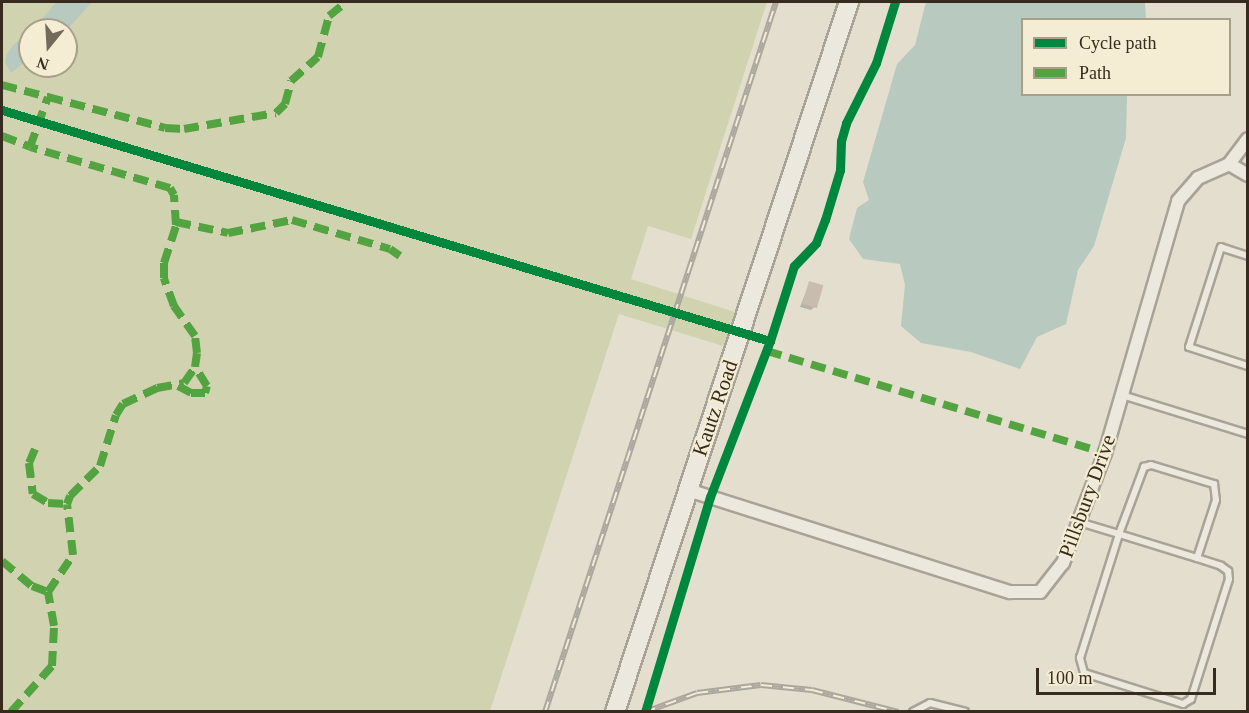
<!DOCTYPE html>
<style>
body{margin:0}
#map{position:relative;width:1249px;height:713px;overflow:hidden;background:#e3decd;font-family:Georgia,serif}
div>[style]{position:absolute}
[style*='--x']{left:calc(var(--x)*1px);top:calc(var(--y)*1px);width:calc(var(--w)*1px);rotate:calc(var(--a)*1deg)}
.green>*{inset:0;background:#d1d3b0}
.water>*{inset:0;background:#b8c9bf}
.shadow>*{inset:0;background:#0003}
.building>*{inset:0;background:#c7bcae;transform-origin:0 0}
.roads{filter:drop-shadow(2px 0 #a8a396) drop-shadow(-2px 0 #a8a396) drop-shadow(0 2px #a8a396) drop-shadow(0 -2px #a8a396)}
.lane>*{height:6px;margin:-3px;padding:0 3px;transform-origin:3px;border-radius:3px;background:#ece8de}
.street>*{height:12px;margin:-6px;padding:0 6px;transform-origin:6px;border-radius:6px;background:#ece8de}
.secondary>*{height:18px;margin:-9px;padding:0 9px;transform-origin:9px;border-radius:9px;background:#ece8de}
.rail>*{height:6px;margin-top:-3px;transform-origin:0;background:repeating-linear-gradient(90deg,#f4ecd3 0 11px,#aba79e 0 22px);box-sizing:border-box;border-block:2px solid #aba79e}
.quiet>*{height:8px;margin-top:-4px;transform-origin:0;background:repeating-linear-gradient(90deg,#53a441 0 15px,transparent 0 23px)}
.cycleway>*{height:9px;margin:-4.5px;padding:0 4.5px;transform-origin:4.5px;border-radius:4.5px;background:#00873e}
span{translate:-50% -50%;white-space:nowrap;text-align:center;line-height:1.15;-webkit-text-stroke:4.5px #f4ecd3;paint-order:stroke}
.street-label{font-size:21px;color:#372b1f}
.frame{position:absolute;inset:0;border:3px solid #372b1f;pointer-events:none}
.legend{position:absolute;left:1021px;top:18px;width:210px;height:78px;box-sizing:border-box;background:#f4ecd3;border:2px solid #a89f8b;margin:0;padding:8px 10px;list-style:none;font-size:18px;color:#372b1f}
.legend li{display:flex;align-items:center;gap:12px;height:30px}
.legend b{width:30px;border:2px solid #a89f8b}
.north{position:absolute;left:18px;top:18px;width:60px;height:60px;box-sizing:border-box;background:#f4ecd3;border:2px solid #a89f8b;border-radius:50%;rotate:198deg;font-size:16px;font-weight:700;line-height:24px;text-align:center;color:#372b1f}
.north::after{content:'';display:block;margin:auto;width:21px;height:27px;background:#736a5c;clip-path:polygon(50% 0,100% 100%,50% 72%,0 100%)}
.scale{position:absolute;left:1036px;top:668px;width:180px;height:27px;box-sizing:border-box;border:3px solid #372b1f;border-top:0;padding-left:8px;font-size:18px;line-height:21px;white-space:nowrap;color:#372b1f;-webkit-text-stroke:4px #f4ecd3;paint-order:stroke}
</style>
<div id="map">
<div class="green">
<i style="clip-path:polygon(evenodd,2px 2px,767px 2px,691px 239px,648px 226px,631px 279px,735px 312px,723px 346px,619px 314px,490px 711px,2px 711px,2px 2px,30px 30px,66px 30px,66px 66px,30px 66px,30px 30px)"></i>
</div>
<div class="water">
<i style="clip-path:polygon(56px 2px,92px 2px,66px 31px,33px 30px)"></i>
<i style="clip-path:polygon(926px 2px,1145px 3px,1146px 19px,1022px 20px,1022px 94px,1127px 95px,1126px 138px,1094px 246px,1078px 270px,1066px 324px,1037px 337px,1020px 369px,971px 352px,921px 343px,901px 326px,905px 285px,900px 264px,863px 259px,849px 239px,857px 208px,869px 200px,863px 182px,897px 64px,915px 45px)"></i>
<i style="clip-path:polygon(30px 34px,30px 58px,11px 73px,5px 62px,7px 54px,14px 44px)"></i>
</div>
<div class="shadow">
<i style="clip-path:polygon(810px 282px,814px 307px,811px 310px,800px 307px)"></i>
</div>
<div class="building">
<i style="left:809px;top:281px;width:15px;height:24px;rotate:16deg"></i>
</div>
<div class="roads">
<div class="lane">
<i style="--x:1248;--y:256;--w:28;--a:-162"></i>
<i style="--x:1221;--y:247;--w:105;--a:107.7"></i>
<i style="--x:1189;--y:347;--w:62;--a:17.9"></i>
<i style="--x:1122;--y:395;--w:132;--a:17.2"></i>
<i style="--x:1079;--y:522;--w:42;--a:16.7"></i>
<i style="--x:1119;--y:534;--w:82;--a:17.1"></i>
<i style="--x:1197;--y:558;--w:25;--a:18"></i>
<i style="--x:1221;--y:566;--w:9;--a:36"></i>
<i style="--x:1228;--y:571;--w:8;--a:83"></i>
<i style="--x:1229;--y:579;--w:126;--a:107.6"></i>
<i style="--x:1191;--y:699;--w:9;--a:148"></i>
<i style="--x:1183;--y:704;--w:104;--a:-162.6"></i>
<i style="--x:1084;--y:673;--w:16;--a:-105"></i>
<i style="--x:1080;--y:658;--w:130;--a:-72.5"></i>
<i style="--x:1119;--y:534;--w:72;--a:-69.5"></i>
<i style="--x:1144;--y:467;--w:7;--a:-16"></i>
<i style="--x:1151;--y:465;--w:66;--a:16.8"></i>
<i style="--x:1214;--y:484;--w:16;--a:83"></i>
<i style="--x:1216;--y:500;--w:61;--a:108.1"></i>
<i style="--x:913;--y:712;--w:19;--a:-28"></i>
<i style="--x:930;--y:703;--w:36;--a:14"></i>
</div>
<div class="street">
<i style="--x:1229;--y:164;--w:22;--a:30"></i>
<i style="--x:688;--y:490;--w:338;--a:17.6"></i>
<i style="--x:1010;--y:592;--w:30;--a:0"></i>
<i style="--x:1040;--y:592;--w:37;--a:-52"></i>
<i style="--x:1063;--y:563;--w:118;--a:-69.1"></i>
<i style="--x:1105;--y:453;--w:262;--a:-73.8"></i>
<i style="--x:1178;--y:201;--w:30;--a:-49"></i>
<i style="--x:1198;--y:178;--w:34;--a:-24"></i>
<i style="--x:1229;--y:164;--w:31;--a:-53"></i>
</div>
<div class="secondary">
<i style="--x:615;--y:712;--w:748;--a:-71.76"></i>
</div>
</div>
<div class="rail">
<i style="--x:545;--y:712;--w:747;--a:-71.98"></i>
<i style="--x:645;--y:712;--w:55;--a:-20.1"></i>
<i style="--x:697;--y:693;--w:64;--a:-7.1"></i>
<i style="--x:761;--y:685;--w:51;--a:5.6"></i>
<i style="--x:812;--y:690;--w:89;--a:14.3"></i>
</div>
<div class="quiet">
<i style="--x:2;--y:85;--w:48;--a:14.6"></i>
<i style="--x:2;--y:136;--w:30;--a:21"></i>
<i style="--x:30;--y:147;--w:53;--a:-70.2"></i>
<i style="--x:48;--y:97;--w:121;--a:14.8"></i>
<i style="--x:165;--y:128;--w:19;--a:3"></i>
<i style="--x:184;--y:129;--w:93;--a:-9.9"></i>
<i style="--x:276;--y:113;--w:13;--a:-45"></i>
<i style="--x:285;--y:104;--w:24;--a:-75"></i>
<i style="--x:291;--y:81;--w:36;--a:-42"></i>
<i style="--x:318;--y:57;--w:42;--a:-75"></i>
<i style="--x:329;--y:16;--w:22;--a:-39"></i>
<i style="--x:176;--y:222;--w:53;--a:11.9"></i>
<i style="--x:228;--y:233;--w:65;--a:-11.5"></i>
<i style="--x:292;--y:220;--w:102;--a:16.5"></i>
<i style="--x:390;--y:249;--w:12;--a:35"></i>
<i style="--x:767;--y:351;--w:353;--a:16.8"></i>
<i style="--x:178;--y:386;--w:15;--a:28"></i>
<i style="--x:191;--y:393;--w:14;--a:0"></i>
<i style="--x:205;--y:393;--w:7;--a:-74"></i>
<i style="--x:207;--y:386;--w:22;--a:-122"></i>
<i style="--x:35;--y:449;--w:15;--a:113"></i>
<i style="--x:29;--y:463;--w:31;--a:83"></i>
<i style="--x:33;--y:494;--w:17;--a:31"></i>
<i style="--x:48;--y:503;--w:19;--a:3"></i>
<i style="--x:2;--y:561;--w:39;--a:40"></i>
<i style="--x:32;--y:586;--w:17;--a:21"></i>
<i style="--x:11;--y:712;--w:62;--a:-48.3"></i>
<i style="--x:52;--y:666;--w:40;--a:-87.1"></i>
<i style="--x:54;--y:626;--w:35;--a:-100"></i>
<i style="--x:48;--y:592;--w:45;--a:-56"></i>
<i style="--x:73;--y:555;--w:51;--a:-96.7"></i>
<i style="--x:67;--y:504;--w:9;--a:-69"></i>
<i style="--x:70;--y:496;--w:42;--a:-45"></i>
<i style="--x:100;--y:466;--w:53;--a:-72.6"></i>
<i style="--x:116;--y:415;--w:13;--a:-58"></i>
<i style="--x:123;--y:404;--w:38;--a:-25"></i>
<i style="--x:157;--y:388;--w:27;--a:-10"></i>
<i style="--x:184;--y:383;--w:19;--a:-55"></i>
<i style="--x:195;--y:367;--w:14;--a:-82"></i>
<i style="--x:197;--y:353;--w:17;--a:-97"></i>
<i style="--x:195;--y:336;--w:37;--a:-125"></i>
<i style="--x:174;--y:306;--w:30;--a:-110"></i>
<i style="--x:164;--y:278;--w:15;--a:-90"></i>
<i style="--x:164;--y:263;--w:40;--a:-72"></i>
<i style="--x:176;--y:225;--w:30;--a:-94"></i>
<i style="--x:174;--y:195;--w:8;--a:-120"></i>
<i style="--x:170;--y:188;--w:146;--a:-163.7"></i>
</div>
<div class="cycleway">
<i style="--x:2;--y:110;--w:802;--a:16.74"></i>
<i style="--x:645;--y:712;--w:225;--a:-73.2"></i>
<i style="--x:710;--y:497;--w:167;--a:-69"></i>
<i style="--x:770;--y:341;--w:79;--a:-72.3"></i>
<i style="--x:794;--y:266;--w:32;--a:-46"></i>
<i style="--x:816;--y:243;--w:25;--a:-69"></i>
<i style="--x:825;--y:220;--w:52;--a:-73.3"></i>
<i style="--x:840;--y:170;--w:29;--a:-88"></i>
<i style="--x:841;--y:141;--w:19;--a:-74"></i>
<i style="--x:846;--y:123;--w:67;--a:-63.4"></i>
<i style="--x:876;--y:63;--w:64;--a:-72.7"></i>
</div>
<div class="street-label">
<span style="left:715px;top:408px;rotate:-71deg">Kautz Road</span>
<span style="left:1087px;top:496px;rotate:-70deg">Pillsbury Drive</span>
</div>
<div class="frame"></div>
<ul class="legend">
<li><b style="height:8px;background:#00873e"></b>Cycle path</li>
<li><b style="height:8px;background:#53a441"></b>Path</li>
</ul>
<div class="north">N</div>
<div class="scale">100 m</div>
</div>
